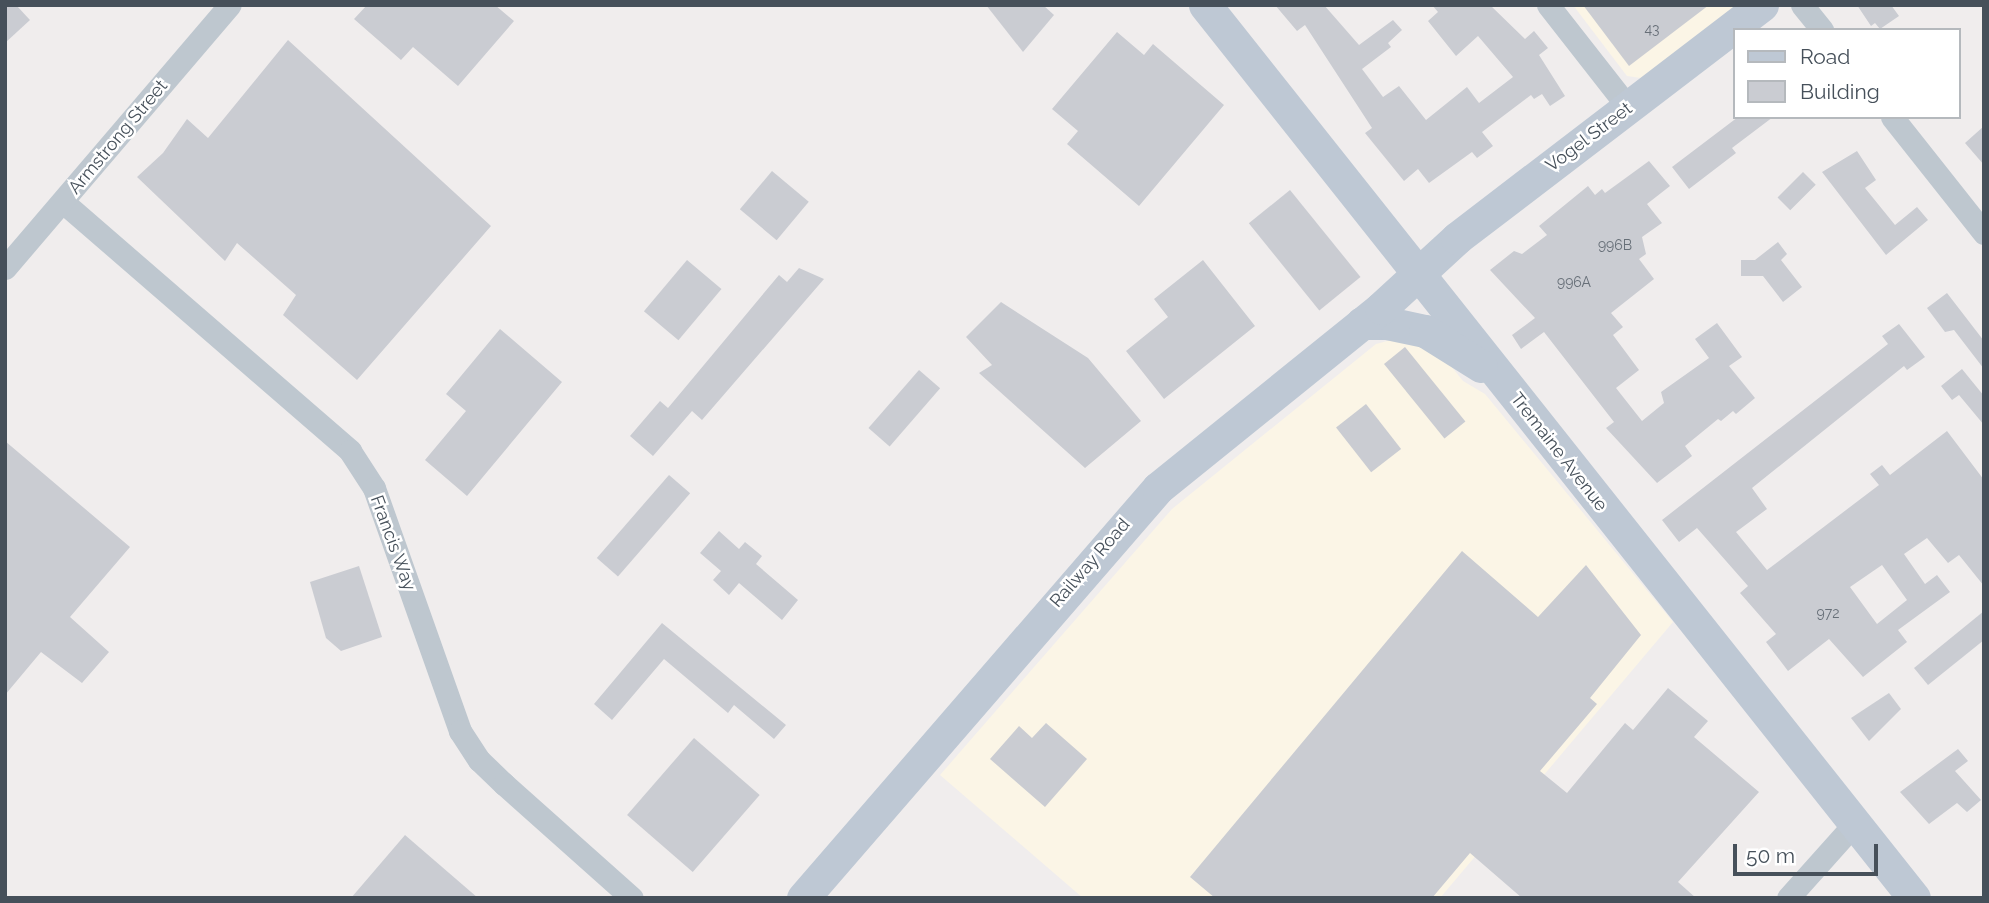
<!DOCTYPE html>
<style>
body{margin:0}
#map{position:relative;width:1989px;height:903px;overflow:hidden;background:#f0eded;font-family:Raleway,sans-serif}
div>[style]{position:absolute}
[style*='--x']{left:calc(var(--x)*1px);top:calc(var(--y)*1px);width:calc(var(--w)*1px);rotate:calc(var(--a)*1deg)}
.commercial>*{inset:0;background:#fbf5e6}
.building>*{inset:0;background:#caccd2;transform-origin:0 0}
.street>*{height:23px;margin:-11.5px;padding:0 11.5px;transform-origin:11.5px;border-radius:11.5px;background:#bec7cf}
.secondary>*{height:33px;margin:-16.5px;padding:0 16.5px;transform-origin:16.5px;border-radius:16.5px;background:#bec8d4}
span{translate:-50% -50%;white-space:nowrap;text-align:center;line-height:1.15;-webkit-text-stroke:5px #fff;paint-order:stroke}
.number-label{font-size:14px;color:#676f78}
.number-label span{-webkit-text-stroke-width:0}
.street-label{font-size:18px;color:#46505a}
.frame{position:absolute;inset:0;border:7px solid #46505a;pointer-events:none}
.legend{position:absolute;left:1733px;top:28px;width:228px;height:91px;box-sizing:border-box;background:#fff;border:2px solid #b5b9bd;margin:0;padding:9px 12px;list-style:none;font-size:21px;color:#46505a}
.legend li{display:flex;align-items:center;gap:14px;height:35px}
.legend b{width:35px;border:2px solid #b5b9bd}
.scale{position:absolute;left:1733px;top:844px;width:145px;height:32px;box-sizing:border-box;border:4px solid #46505a;border-top:0;padding-left:9px;font-size:21px;line-height:24px;white-space:nowrap;color:#46505a;-webkit-text-stroke:5px #fff;paint-order:stroke}
</style>
<div id="map">
<div class="commercial">
<i style="clip-path:polygon(1573px 5px,1738px 5px,1641px 78px,1627px 76px)"></i>
<i style="clip-path:polygon(1406px 336px,1438px 350px,1463px 381px,1485px 394px,1673px 622px,1440px 898px,1083px 898px,940px 775px,1172px 509px,1376px 344px)"></i>
</div>
<div class="building">
<i style="clip-path:polygon(5px 5px,16px 5px,30px 20px,5px 43px)"></i>
<i style="clip-path:polygon(367px 5px,495px 5px,514px 21px,458px 86px,413px 47px,401px 60px,354px 19px)"></i>
<i style="clip-path:polygon(986px 5px,1043px 5px,1054px 15px,1023px 52px)"></i>
<i style="clip-path:polygon(1275px 5px,1324px 5px,1359px 45px,1393px 20px,1402px 30px,1388px 43px,1391px 47px,1362px 69px,1383px 97px,1399px 86px,1426px 120px,1467px 87px,1479px 103px,1513px 77px,1478px 36px,1456px 56px,1428px 21px,1438px 12px,1432px 5px,1490px 5px,1525px 39px,1534px 31px,1548px 48px,1539px 55px,1565px 96px,1550px 106px,1542px 94px,1534px 99px,1531px 95px,1482px 132px,1493px 146px,1477px 158px,1472px 152px,1429px 183px,1418px 169px,1404px 181px,1365px 133px,1372px 128px,1305px 25px,1297px 31px)"></i>
<i style="clip-path:polygon(1583px 5px,1709px 5px,1629px 66px)"></i>
<i style="clip-path:polygon(1857px 5px,1891px 5px,1899px 16px,1880px 29px,1875px 23px,1871px 26px)"></i>
<i style="clip-path:polygon(1117px 32px,1144px 55px,1153px 44px,1224px 105px,1139px 206px,1067px 144px,1078px 131px,1052px 109px)"></i>
<i style="clip-path:polygon(288px 40px,491px 226px,357px 380px,283px 315px,296px 295px,237px 243px,225px 261px,137px 177px,163px 153px,187px 119px,208px 138px)"></i>
<i style="clip-path:polygon(1738px 117px,1773px 117px,1732px 148px,1736px 153px,1689px 189px,1672px 167px)"></i>
<i style="clip-path:polygon(1984px 126px,1984px 165px,1965px 143px)"></i>
<i style="clip-path:polygon(1857px 151px,1876px 180px,1865px 188px,1895px 225px,1917px 207px,1928px 220px,1886px 255px,1822px 172px)"></i>
<i style="clip-path:polygon(1649px 161px,1670px 186px,1647px 204px,1662px 223px,1642px 237px,1646px 254px,1639px 259px,1654px 279px,1611px 313px,1623px 327px,1613px 335px,1639px 370px,1616px 388px,1642px 421px,1664px 403px,1661px 392px,1709px 358px,1695px 339px,1717px 323px,1742px 357px,1729px 366px,1755px 398px,1736px 414px,1733px 411px,1721px 421px,1718px 419px,1685px 446px,1692px 456px,1657px 483px,1606px 428px,1614px 422px,1544px 332px,1521px 349px,1512px 335px,1535px 318px,1490px 270px,1514px 251px,1522px 254px,1547px 235px,1539px 226px,1588px 186px,1595px 195px,1602px 189px,1605px 193px)"></i>
<i style="left:772px;top:171px;width:48px;height:50px;rotate:40deg"></i>
<i style="left:1803px;top:172px;width:18px;height:36px;rotate:45deg"></i>
<i style="left:1290px;top:190px;width:112px;height:53px;rotate:51deg"></i>
<i style="clip-path:polygon(1778px 242px,1787px 254px,1781px 260px,1802px 287px,1783px 302px,1763px 276px,1741px 276px,1741px 260px,1755px 260px)"></i>
<i style="left:687px;top:260px;width:45px;height:67px;rotate:40deg"></i>
<i style="clip-path:polygon(1203px 260px,1255px 326px,1164px 399px,1126px 351px,1168px 317px,1154px 299px)"></i>
<i style="clip-path:polygon(799px 268px,824px 279px,702px 420px,692px 411px,653px 456px,630px 436px,660px 401px,668px 408px,779px 275px,787px 282px)"></i>
<i style="clip-path:polygon(1947px 293px,1984px 341px,1984px 369px,1954px 330px,1945px 332px,1927px 308px)"></i>
<i style="clip-path:polygon(1001px 302px,1088px 358px,1141px 421px,1085px 468px,979px 373px,992px 365px,966px 337px)"></i>
<i style="clip-path:polygon(evenodd,1899px 324px,1925px 357px,1907px 370px,1904px 366px,1752px 488px,1767px 509px,1736px 532px,1767px 570px,1879px 485px,1870px 474px,1882px 465px,1890px 475px,1947px 431px,1984px 480px,1984px 586px,1959px 555px,1948px 563px,1927px 538px,1904px 554px,1925px 584px,1937px 575px,1950px 592px,1898px 630px,1907px 642px,1863px 677px,1829px 639px,1788px 671px,1766px 642px,1776px 634px,1740px 593px,1748px 586px,1697px 528px,1679px 542px,1662px 520px,1888px 344px,1882px 336px,1899px 324px,1882px 565px,1907px 600px,1877px 624px,1850px 587px,1882px 565px)"></i>
<i style="clip-path:polygon(500px 329px,562px 382px,467px 496px,425px 460px,466px 411px,446px 394px)"></i>
<i style="left:1405px;top:347px;width:96px;height:27px;rotate:51deg"></i>
<i style="clip-path:polygon(1962px 369px,1984px 396px,1984px 425px,1959px 395px,1952px 400px,1941px 386px)"></i>
<i style="left:919px;top:370px;width:28px;height:77px;rotate:41deg"></i>
<i style="left:1366px;top:404px;width:57px;height:38px;rotate:52deg"></i>
<i style="clip-path:polygon(5px 441px,130px 547px,70px 617px,109px 652px,82px 683px,41px 652px,5px 695px)"></i>
<i style="left:669px;top:475px;width:28px;height:110px;rotate:41deg"></i>
<i style="clip-path:polygon(719px 531px,739px 549px,745px 542px,762px 556px,756px 564px,798px 600px,782px 620px,739px 583px,729px 595px,713px 580px,721px 571px,700px 553px)"></i>
<i style="clip-path:polygon(1462px 551px,1538px 617px,1586px 565px,1641px 635px,1590px 698px,1597px 704px,1540px 771px,1567px 793px,1625px 723px,1633px 730px,1668px 688px,1708px 721px,1694px 737px,1759px 792px,1678px 882px,1696px 898px,1522px 898px,1470px 853px,1432px 898px,1215px 898px,1190px 877px)"></i>
<i style="clip-path:polygon(359px 566px,382px 637px,341px 651px,326px 638px,310px 582px)"></i>
<i style="clip-path:polygon(1984px 611px,1984px 640px,1928px 685px,1914px 668px)"></i>
<i style="clip-path:polygon(662px 623px,786px 725px,774px 739px,734px 705px,728px 713px,664px 659px,612px 720px,594px 704px)"></i>
<i style="clip-path:polygon(1889px 693px,1901px 709px,1869px 741px,1851px 718px)"></i>
<i style="clip-path:polygon(1046px 723px,1087px 759px,1045px 807px,990px 759px,1019px 726px,1032px 738px)"></i>
<i style="left:694px;top:738px;width:87px;height:102px;rotate:41deg"></i>
<i style="clip-path:polygon(1958px 749px,1968px 761px,1955px 771px,1981px 800px,1967px 812px,1957px 803px,1929px 824px,1900px 792px)"></i>
<i style="clip-path:polygon(405px 835px,478px 898px,351px 898px)"></i>
</div>
<div class="street">
<i style="--x:1548;--y:5;--w:130;--a:51.9"></i>
<i style="--x:1802;--y:5;--w:32;--a:51"></i>
<i style="--x:1892;--y:117;--w:148;--a:51.6"></i>
<i style="--x:63;--y:202;--w:380;--a:40.9"></i>
<i style="--x:350;--y:451;--w:44;--a:57"></i>
<i style="--x:374;--y:488;--w:258;--a:70.5"></i>
<i style="--x:460;--y:731;--w:35;--a:57"></i>
<i style="--x:479;--y:760;--w:35;--a:44"></i>
<i style="--x:504;--y:784;--w:171;--a:41.7"></i>
<i style="--x:5;--y:268;--w:346;--a:-49.5"></i>
<i style="--x:1788;--y:898;--w:101;--a:-48.2"></i>
</div>
<div class="secondary">
<i style="--x:1205;--y:5;--w:1140;--a:51.55"></i>
<i style="--x:1362;--y:323;--w:25;--a:0"></i>
<i style="--x:1387;--y:323;--w:39;--a:12"></i>
<i style="--x:1425;--y:331;--w:66;--a:32"></i>
<i style="--x:803;--y:898;--w:542;--a:-49.11"></i>
<i style="--x:1158;--y:488;--w:287;--a:-38.9"></i>
<i style="--x:1381;--y:308;--w:103;--a:-42.6"></i>
<i style="--x:1457;--y:238;--w:384;--a:-37.4"></i>
</div>
<div class="number-label">
<span style="left:1652px;top:29px">43</span>
<span style="left:1615px;top:245px">996B</span>
<span style="left:1574px;top:282px">996A</span>
<span style="left:1828px;top:613px">972</span>
</div>
<div class="street-label">
<span style="left:118px;top:137px;rotate:-50deg">Armstrong Street</span>
<span style="left:1589px;top:137px;rotate:-37deg">Vogel Street</span>
<span style="left:1559px;top:452px;rotate:52deg">Tremaine Avenue</span>
<span style="left:393px;top:543px;rotate:70deg">Francis Way</span>
<span style="left:1090px;top:563px;rotate:-49deg">Railway Road</span>
</div>
<div class="frame"></div>
<ul class="legend">
<li><b style="height:9px;background:#bec8d4"></b>Road</li>
<li><b style="height:19px;background:#caccd2"></b>Building</li>
</ul>
<div class="scale">50 m</div>
</div>
